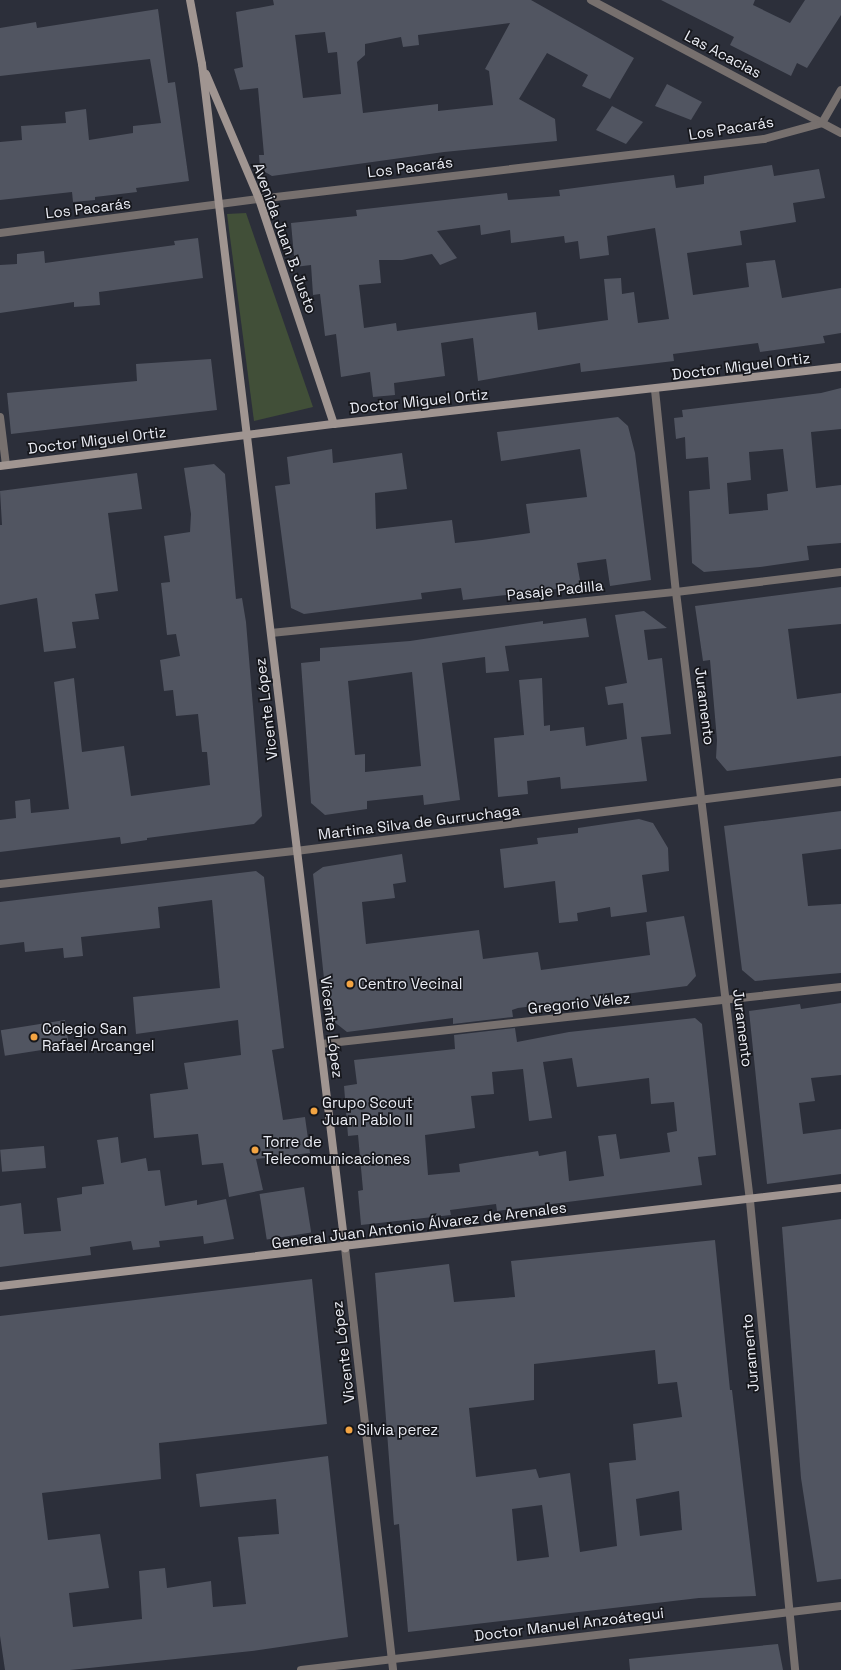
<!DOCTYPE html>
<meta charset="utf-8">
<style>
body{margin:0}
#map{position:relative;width:841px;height:1670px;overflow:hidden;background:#2c2f3a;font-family:"Space Grotesk",sans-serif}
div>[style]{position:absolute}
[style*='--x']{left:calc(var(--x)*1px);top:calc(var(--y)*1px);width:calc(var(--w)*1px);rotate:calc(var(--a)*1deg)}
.green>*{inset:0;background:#414f38}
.building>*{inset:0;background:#515561;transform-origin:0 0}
.lane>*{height:8px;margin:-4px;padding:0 4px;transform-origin:4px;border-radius:4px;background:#77706e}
.street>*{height:8px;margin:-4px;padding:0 4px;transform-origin:4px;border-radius:4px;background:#77706e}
.secondary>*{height:8px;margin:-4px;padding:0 4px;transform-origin:4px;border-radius:4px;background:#a09591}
.dots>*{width:11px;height:11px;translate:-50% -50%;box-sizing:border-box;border:2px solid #16171c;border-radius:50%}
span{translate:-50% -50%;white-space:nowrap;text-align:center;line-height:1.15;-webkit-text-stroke:3.5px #16171c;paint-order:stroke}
.street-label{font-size:15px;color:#eaecf4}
.poi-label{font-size:15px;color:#eaecf4}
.left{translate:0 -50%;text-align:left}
</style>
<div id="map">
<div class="green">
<i style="clip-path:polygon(246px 213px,313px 407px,254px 421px,227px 214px)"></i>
</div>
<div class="building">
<i style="clip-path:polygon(evenodd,273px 0,531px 0,634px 58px,610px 99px,582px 86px,588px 75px,547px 53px,519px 99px,555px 119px,557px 141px,444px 152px,272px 176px,260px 169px,259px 155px,264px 155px,258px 88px,240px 90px,234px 69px,243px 67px,236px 12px,274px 5px,273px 0,510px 23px,485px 69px,489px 71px,493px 105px,438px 111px,438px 104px,363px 113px,357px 62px,365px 55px,365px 44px,401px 37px,403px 47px,419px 45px,418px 35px,510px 23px,273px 0,325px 32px,328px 53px,337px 52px,341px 94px,303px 98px,295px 35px,325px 32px)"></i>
<i style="clip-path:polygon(661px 0,755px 0,753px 5px,790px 23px,805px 0,841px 0,841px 15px,807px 68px,797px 63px,791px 76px,730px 45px,734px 37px)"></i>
<i style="clip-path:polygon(158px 9px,168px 83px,175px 82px,189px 181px,136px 188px,137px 192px,95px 197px,95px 200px,73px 202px,72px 192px,0 200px,0 142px,22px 140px,21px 126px,66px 123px,65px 112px,86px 109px,89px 140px,133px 133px,133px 126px,161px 123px,150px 59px,0 76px,0 28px,36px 22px,37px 28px)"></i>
<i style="clip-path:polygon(667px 84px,702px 102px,691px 120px,655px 106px)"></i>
<i style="clip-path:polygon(612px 106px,643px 122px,626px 144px,596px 130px)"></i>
<i style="clip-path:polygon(evenodd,772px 165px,774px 176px,819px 169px,825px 198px,793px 203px,796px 222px,740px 231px,742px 245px,687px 253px,693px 295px,749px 287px,746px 263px,775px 260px,782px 298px,841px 288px,841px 333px,823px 336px,825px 343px,760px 352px,758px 343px,673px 354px,674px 361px,581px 372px,580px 363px,478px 381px,473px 338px,441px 343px,445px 376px,394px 383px,395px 395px,373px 397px,370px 372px,341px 377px,336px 334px,325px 336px,320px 294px,313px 295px,311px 265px,295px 267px,291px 223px,357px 216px,356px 210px,507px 193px,508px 200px,560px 196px,559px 190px,674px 175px,676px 188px,704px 184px,704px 176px,772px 165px,480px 225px,481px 235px,510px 230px,511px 243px,564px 236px,565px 243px,578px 241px,580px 259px,609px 255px,607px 236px,655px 228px,669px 319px,638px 323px,634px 292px,622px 294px,621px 278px,604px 279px,608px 320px,538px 330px,536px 312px,397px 331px,396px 323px,364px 328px,359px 285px,381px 283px,379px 260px,402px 260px,432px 254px,440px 265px,457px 258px,437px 231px,480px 225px)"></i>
<i style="clip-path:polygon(198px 238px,203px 278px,99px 292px,100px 305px,74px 307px,74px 302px,0 313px,0 265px,17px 264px,17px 254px,44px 251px,45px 263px,175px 245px,174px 241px)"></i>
<i style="clip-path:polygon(211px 359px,217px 410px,11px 434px,7px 393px,137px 381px,136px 364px)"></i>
<i style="clip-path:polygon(evenodd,841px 388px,841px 429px,811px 432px,816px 488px,841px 485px,841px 543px,807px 546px,809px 560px,760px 567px,704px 572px,692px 563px,689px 491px,710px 489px,708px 457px,686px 459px,685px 437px,676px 439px,674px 418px,683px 417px,682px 410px,821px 393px,841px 388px,783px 449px,788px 491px,767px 494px,768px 510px,729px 514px,727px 483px,751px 480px,749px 452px,783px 449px)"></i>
<i style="clip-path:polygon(618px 417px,628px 426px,635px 453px,651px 580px,610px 586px,606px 559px,577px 563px,581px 586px,463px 600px,461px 588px,421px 593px,422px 599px,304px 614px,291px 608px,275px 486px,290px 484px,287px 457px,332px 449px,333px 463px,402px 453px,407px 489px,375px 493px,376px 529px,452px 520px,455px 543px,482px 540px,530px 533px,526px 504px,587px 497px,580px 449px,501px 461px,497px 432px)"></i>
<i style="clip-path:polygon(214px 464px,225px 474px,236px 599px,242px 598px,246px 622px,262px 816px,254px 824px,147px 838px,147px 840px,121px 844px,120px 837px,0 852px,0 820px,16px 818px,15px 801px,30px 799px,31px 813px,69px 809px,54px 682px,74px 678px,82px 752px,124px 746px,131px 796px,210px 785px,207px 752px,202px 752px,198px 714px,176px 716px,173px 690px,164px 691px,160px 660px,180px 656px,176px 634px,167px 635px,161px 583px,170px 582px,164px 536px,190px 532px,191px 514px,184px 468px)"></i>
<i style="clip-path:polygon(137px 473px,142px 509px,108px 513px,118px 591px,95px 594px,99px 619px,72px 622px,76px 648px,44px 652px,37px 598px,0 605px,0 525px,2px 525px,0 491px)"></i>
<i style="clip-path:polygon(841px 587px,841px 624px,788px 629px,797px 699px,841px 693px,841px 756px,727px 771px,716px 758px,717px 740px,710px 660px,703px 661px,695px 606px)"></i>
<i style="clip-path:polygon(644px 611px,667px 628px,644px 630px,648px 660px,662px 658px,671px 734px,641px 737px,647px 781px,561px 789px,560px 777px,527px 781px,528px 794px,498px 797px,494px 738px,524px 735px,519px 680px,542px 678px,544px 726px,550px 725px,550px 731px,584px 727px,586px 746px,627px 739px,623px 703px,608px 705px,605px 687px,627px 683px,615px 615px)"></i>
<i style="clip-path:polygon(evenodd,586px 618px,589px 637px,505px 646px,509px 671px,486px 673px,485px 657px,442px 663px,460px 800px,424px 805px,423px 795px,367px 801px,367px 809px,325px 815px,311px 803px,301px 663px,320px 661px,320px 648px,410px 641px,543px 621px,543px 624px,586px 618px,412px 672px,421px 766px,365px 772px,365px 754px,355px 755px,348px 681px,412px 672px)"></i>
<i style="clip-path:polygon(841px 811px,841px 849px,802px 854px,808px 906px,841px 904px,841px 973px,755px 981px,742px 970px,724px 826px)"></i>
<i style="clip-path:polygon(639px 819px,653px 823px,668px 848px,669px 871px,642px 875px,647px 912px,611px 917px,610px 907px,577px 913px,578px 921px,559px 923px,555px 881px,504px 888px,500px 849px,538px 844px,537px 838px,578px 833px,578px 828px)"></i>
<i style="clip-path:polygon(402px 854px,406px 882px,393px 884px,395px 898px,362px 902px,366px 944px,479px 930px,483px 959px,538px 952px,541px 970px,650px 955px,646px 922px,684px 916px,696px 976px,687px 986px,518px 1008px,512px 1010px,513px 1017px,453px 1024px,453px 1018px,347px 1032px,328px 1017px,313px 874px,323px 867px)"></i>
<i style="clip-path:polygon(256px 871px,264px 877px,284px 1048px,272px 1050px,283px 1120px,305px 1117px,310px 1153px,256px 1159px,263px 1190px,229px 1197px,223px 1163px,202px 1165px,198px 1134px,154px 1138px,150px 1094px,188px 1089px,184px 1063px,241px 1055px,238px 1020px,136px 1034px,133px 997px,220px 988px,212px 900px,158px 907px,160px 928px,81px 937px,83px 956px,64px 958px,63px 948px,25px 952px,24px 942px,0 945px,0 902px)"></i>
<i style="clip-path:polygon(841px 1003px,841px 1075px,811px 1078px,815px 1101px,799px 1103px,803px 1134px,841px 1129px,841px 1174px,767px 1184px,749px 1011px,800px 1004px,801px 1009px)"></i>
<i style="clip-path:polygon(evenodd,695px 1018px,702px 1024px,716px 1155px,698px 1157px,702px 1185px,497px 1211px,496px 1204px,450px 1210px,451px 1215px,361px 1225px,358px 1191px,363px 1190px,358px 1135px,348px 1136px,344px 1086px,357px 1084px,354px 1060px,455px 1049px,454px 1035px,515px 1028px,517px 1042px,569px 1032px,695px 1018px,572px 1058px,577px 1087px,649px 1078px,651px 1104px,674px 1102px,677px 1131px,667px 1133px,670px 1152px,620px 1159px,616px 1134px,598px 1136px,604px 1176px,569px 1181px,566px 1151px,539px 1156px,538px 1151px,459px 1164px,460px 1172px,428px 1175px,425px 1135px,475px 1128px,471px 1096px,494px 1094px,492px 1072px,523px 1069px,529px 1121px,552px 1118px,543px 1062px,572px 1058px)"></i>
<i style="left:65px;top:1020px;width:26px;height:65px;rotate:81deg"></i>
<i style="clip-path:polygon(118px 1137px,121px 1163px,146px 1158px,148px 1171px,160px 1170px,165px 1206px,197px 1200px,197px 1205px,226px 1199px,234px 1239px,204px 1244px,203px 1236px,159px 1241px,160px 1247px,133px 1250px,131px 1241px,90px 1247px,91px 1255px,0 1267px,0 1206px,21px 1203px,24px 1234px,61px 1231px,57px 1198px,82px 1194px,82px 1187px,104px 1184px,97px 1140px)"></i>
<i style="left:44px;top:1146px;width:22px;height:44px;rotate:85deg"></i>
<i style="left:304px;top:1187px;width:46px;height:45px;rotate:81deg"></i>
<i style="clip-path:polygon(841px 1219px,841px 1579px,817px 1582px,801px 1478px,782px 1227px)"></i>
<i style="clip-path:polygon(evenodd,715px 1240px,730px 1390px,732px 1390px,756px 1596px,699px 1598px,408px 1632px,399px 1524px,394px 1525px,375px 1273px,449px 1264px,454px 1302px,515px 1297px,511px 1261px,715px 1240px,655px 1350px,658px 1384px,677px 1382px,682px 1417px,633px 1424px,636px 1460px,609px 1463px,617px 1546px,580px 1552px,570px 1473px,539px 1478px,536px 1469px,476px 1477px,469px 1408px,534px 1400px,534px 1364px,655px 1350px,715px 1240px,679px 1491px,682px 1530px,640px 1536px,636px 1499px,679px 1491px,715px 1240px,542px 1505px,549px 1557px,517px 1561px,512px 1509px,542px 1505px)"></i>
<i style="clip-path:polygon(312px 1279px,327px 1424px,159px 1443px,161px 1479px,42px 1493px,48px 1540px,100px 1534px,109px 1588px,69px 1593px,73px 1627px,142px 1619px,139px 1571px,165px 1568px,167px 1588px,211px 1581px,213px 1607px,246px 1604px,238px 1537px,279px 1534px,276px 1499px,200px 1507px,196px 1474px,328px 1456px,348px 1637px,252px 1651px,70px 1670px,5px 1670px,0 1636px,0 1316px)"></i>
<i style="clip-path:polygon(778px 1644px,783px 1670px,630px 1670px,629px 1659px)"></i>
</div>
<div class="lane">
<i style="--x:0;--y:417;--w:48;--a:82.9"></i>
</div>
<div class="street">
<i style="--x:591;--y:0;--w:283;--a:28"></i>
<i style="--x:0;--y:233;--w:261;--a:-7.5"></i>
<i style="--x:259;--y:199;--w:509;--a:-6.78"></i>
<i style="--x:764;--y:139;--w:60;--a:-15.4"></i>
<i style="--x:822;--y:123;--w:38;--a:-60"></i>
<i style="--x:655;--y:390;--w:203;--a:84.1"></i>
<i style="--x:676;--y:592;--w:613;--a:83.07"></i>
<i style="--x:750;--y:1201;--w:471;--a:84.5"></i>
<i style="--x:271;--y:633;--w:407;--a:-5.8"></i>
<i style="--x:676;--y:592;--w:166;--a:-6.9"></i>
<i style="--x:0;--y:884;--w:298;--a:-6.4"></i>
<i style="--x:296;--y:851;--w:549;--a:-7.22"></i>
<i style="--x:321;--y:1044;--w:523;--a:-6.26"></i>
<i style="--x:345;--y:1248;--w:425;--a:83.5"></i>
<i style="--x:301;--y:1670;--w:544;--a:-6.76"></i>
</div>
<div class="secondary">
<i style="--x:190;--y:0;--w:65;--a:79.4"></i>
<i style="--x:202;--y:64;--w:1193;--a:83.11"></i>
<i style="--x:206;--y:74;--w:136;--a:67"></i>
<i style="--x:259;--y:199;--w:237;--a:71.6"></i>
<i style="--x:0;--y:466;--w:337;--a:-7.2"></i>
<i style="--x:334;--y:424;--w:510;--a:-6.41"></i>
<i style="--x:0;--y:1286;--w:847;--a:-6.65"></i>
</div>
<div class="dots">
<i style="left:350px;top:984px;background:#f3a442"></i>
<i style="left:34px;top:1037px;background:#f3a442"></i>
<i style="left:314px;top:1111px;background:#f3a442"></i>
<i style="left:255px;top:1150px;background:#f3a442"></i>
<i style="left:349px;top:1430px;background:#f3a442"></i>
</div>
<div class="street-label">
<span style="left:723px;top:54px;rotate:28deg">Las Acacias</span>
<span style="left:731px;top:128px;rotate:-9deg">Los Pacarás</span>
<span style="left:410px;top:167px;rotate:-7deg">Los Pacarás</span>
<span style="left:88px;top:208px;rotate:-7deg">Los Pacarás</span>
<span style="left:285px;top:238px;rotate:70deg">Avenida Juan B. Justo</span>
<span style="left:741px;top:366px;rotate:-7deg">Doctor Miguel Ortiz</span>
<span style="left:419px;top:401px;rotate:-6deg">Doctor Miguel Ortiz</span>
<span style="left:97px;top:440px;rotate:-7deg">Doctor Miguel Ortiz</span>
<span style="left:555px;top:590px;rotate:-6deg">Pasaje Padilla</span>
<span style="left:705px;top:706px;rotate:83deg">Juramento</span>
<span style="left:266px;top:709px;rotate:-97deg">Vicente López</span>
<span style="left:419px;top:822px;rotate:-7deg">Martina Silva de Gurruchaga</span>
<span style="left:579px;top:1003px;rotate:-6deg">Gregorio Vélez</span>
<span style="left:332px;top:1027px;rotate:83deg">Vicente López</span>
<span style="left:743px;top:1028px;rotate:83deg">Juramento</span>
<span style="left:419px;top:1225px;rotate:-7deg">General Juan Antonio Álvarez de Arenales</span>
<span style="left:343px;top:1352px;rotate:-97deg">Vicente López</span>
<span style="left:750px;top:1353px;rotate:-95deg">Juramento</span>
<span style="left:569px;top:1624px;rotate:-7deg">Doctor Manuel Anzoátegui</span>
</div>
<div class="poi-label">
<span class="left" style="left:358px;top:984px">Centro Vecinal</span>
<span class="left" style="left:42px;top:1037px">Colegio San<br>Rafael Arcangel</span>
<span class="left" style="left:322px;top:1111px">Grupo Scout<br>Juan Pablo II</span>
<span class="left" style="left:263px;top:1150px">Torre de<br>Telecomunicaciones</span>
<span class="left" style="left:357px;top:1430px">Silvia perez</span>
</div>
</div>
